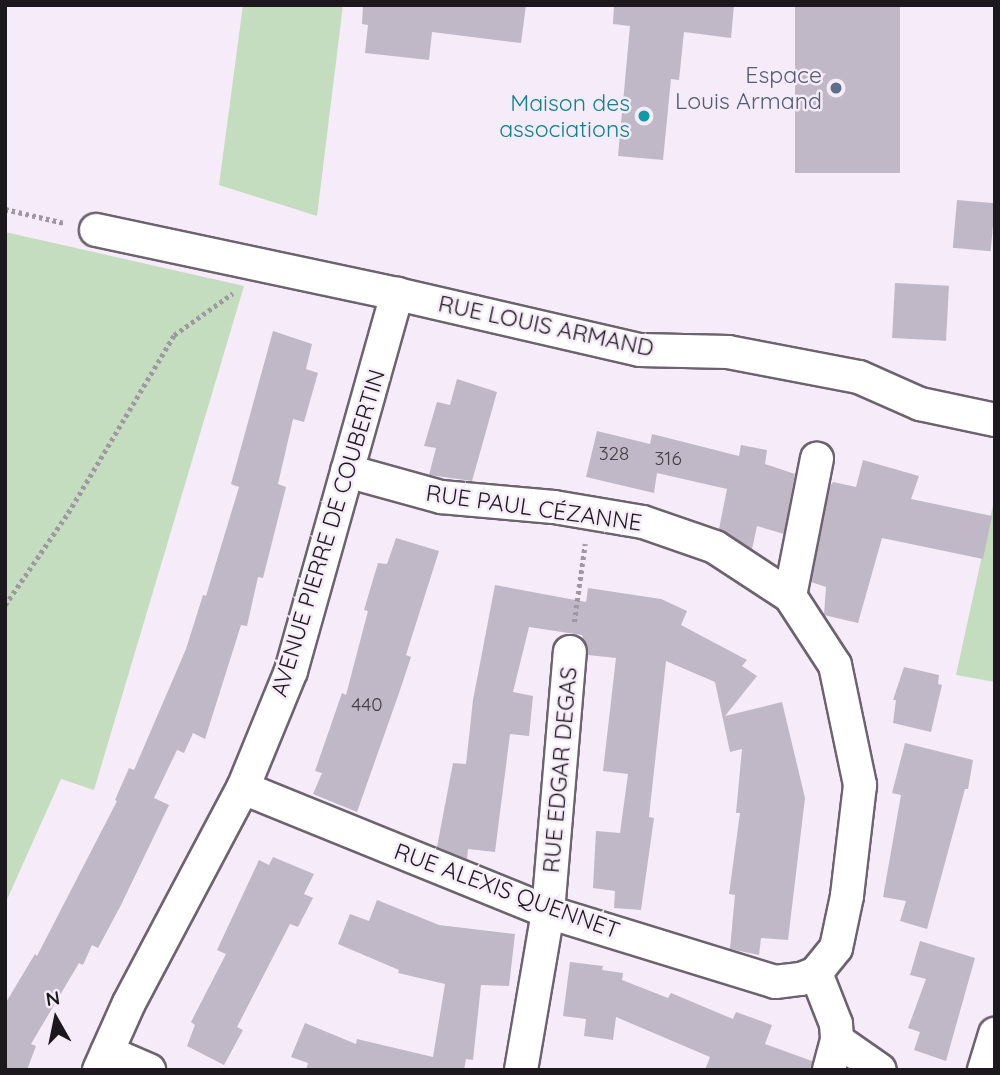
<!DOCTYPE html>
<meta charset="utf-8">
<style>
body{margin:0}
#map{position:relative;width:1000px;height:1075px;overflow:hidden;background:#f6ebf8;font-family:Quicksand,sans-serif}
div>[style]{position:absolute}
[style*='--x']{left:calc(var(--x)*1px);top:calc(var(--y)*1px);width:calc(var(--w)*1px);rotate:calc(var(--a)*1deg)}
.green>*{inset:0;background:#c3ddbe}
.building>*{inset:0;background:#c0b8c6;transform-origin:0 0}
.path>*{height:4.5px;margin-top:-2.25px;transform-origin:0;background:repeating-linear-gradient(90deg,#9f97a1 0 3.5px,transparent 0 7px)}
.roads{filter:drop-shadow(2px 0 #6c636e) drop-shadow(-2px 0 #6c636e) drop-shadow(0 2px #6c636e) drop-shadow(0 -2px #6c636e)}
.minor>*{height:32px;margin:-16px;padding:0 16px;transform-origin:16px;border-radius:16px;background:#fff}
.dots>*{width:19px;height:19px;translate:-50% -50%;box-sizing:border-box;border:4px solid #f6ebf8;border-radius:50%}
span{translate:-50% -50%;white-space:nowrap;text-align:center;line-height:1.15;-webkit-text-stroke:5px #f6ebf8;paint-order:stroke}
.number-label{font-size:19px;color:#454047}
.number-label span{-webkit-text-stroke-width:0}
.service-label{font-size:23px;color:#4e5e75}
.right{translate:-100% -50%;text-align:right}
.culture-label{font-size:23px;color:#0d838f}
.street-label{font-size:23px;color:#1c181d}
.frame{position:absolute;inset:0;border:7px solid #1c181d;pointer-events:none}
.north{position:absolute;left:21px;top:984px;width:70px;height:70px;-webkit-text-stroke:5px #f6ebf8;paint-order:stroke;rotate:351deg;font-size:19px;font-weight:700;line-height:28px;text-align:center;color:#1c181d}
.north::after{content:'';display:block;margin:auto;width:24px;height:32px;background:#1c181d;clip-path:polygon(50% 0,100% 100%,50% 72%,0 100%)}
</style>
<div id="map">
<div class="green">
<i style="clip-path:polygon(243px 5px,343px 5px,317px 216px,219px 185px)"></i>
<i style="clip-path:polygon(5px 232px,244px 286px,94px 790px,61px 779px,5px 904px)"></i>
<i style="clip-path:polygon(995px 496px,995px 682px,956px 675px)"></i>
</div>
<div class="building">
<i style="clip-path:polygon(363px 5px,526px 5px,521px 43px,432px 32px,429px 60px,365px 53px,368px 25px,362px 24px)"></i>
<i style="clip-path:polygon(614px 5px,734px 5px,731px 38px,684px 32px,679px 80px,671px 79px,663px 160px,618px 156px,630px 26px,613px 24px)"></i>
<i style="left:795px;top:5px;width:105px;height:168px"></i>
<i style="left:957px;top:200px;width:38px;height:48px;rotate:5deg"></i>
<i style="left:895px;top:283px;width:54px;height:55px;rotate:3deg"></i>
<i style="clip-path:polygon(273px 331px,312px 344px,306px 369px,318px 373px,304px 422px,293px 419px,278px 484px,286px 487px,263px 578px,258px 577px,247px 626px,241px 625px,205px 739px,193px 733px,184px 753px,177px 750px,154px 798px,169px 805px,121px 905px,98px 948px,92px 945px,83px 965px,79px 963px,31px 1044px,36px 1046px,27px 1070px,5px 1070px,5px 1004px,35px 954px,37px 956px,117px 801px,115px 800px,129px 768px,134px 770px,186px 649px,203px 595px,206px 596px,239px 487px,231px 484px)"></i>
<i style="clip-path:polygon(457px 379px,497px 392px,472px 481px,429px 475px,436px 448px,424px 446px,437px 402px,450px 405px)"></i>
<i style="clip-path:polygon(597px 431px,650px 444px,652px 434px,739px 456px,741px 445px,767px 450px,765px 464px,795px 474px,784px 534px,757px 526px,752px 549px,719px 529px,727px 489px,657px 473px,654px 493px,586px 477px)"></i>
<i style="clip-path:polygon(863px 460px,919px 476px,911px 499px,992px 516px,983px 559px,882px 538px,858px 623px,824px 615px,826px 587px,811px 582px,830px 486px,833px 482px,856px 487px)"></i>
<i style="clip-path:polygon(396px 538px,439px 551px,406px 655px,411px 657px,398px 696px,357px 812px,313px 794px,322px 773px,315px 771px,342px 693px,346px 695px,368px 611px,364px 610px,378px 563px,387px 564px)"></i>
<i style="clip-path:polygon(495px 585px,586px 602px,588px 588px,661px 599px,687px 611px,681px 625px,747px 660px,742px 666px,757px 676px,725px 716px,782px 702px,805px 798px,788px 940px,761px 938px,759px 955px,730px 949px,735px 895px,729px 894px,740px 813px,736px 813px,742px 749px,730px 752px,715px 682px,666px 661px,649px 817px,654px 818px,641px 910px,614px 908px,615px 891px,593px 888px,596px 831px,620px 833px,628px 774px,603px 771px,616px 658px,588px 655px,582px 635px,529px 627px,513px 692px,533px 696px,529px 736px,510px 734px,495px 852px,468px 849px,467px 859px,437px 847px,453px 763px,466px 764px,473px 700px)"></i>
<i style="clip-path:polygon(904px 667px,939px 675px,938px 684px,942px 685px,931px 732px,893px 723px,896px 700px,893px 700px)"></i>
<i style="clip-path:polygon(905px 743px,973px 760px,968px 789px,965px 789px,927px 929px,900px 921px,906px 901px,883px 897px,901px 795px,892px 793px)"></i>
<i style="clip-path:polygon(273px 857px,314px 874px,304px 894px,313px 898px,298px 927px,290px 924px,237px 1027px,243px 1030px,224px 1065px,187px 1046px,195px 1025px,191px 1022px,226px 954px,217px 950px,259px 860px,269px 865px)"></i>
<i style="clip-path:polygon(377px 900px,439px 925px,515px 934px,509px 986px,481px 985px,473px 1060px,466px 1059px,464px 1070px,306px 1070px,308px 1063px,291px 1057px,305px 1023px,356px 1044px,357px 1039px,433px 1057px,445px 984px,398px 973px,399px 970px,338px 944px,350px 914px,369px 921px)"></i>
<i style="clip-path:polygon(920px 941px,975px 958px,946px 1061px,914px 1050px,920px 1032px,908px 1028px,926px 979px,910px 975px)"></i>
<i style="clip-path:polygon(570px 962px,603px 966px,602px 970px,623px 973px,622px 980px,668px 998px,671px 993px,733px 1019px,736px 1012px,772px 1025px,765px 1044px,812px 1061px,811px 1070px,705px 1070px,710px 1057px,616px 1017px,613px 1040px,584px 1036px,586px 1019px,563px 1016px)"></i>
</div>
<div class="path">
<i style="--x:5;--y:209;--w:61;--a:13.3"></i>
<i style="--x:5;--y:605;--w:112;--a:-55.6"></i>
<i style="--x:68;--y:513;--w:207;--a:-59.2"></i>
<i style="--x:174;--y:335;--w:72;--a:-35.4"></i>
<i style="--x:574;--y:622;--w:79;--a:-82"></i>
</div>
<div class="roads">
<div class="minor">
<i style="--x:96;--y:230;--w:308;--a:12"></i>
<i style="--x:397;--y:294;--w:249;--a:13"></i>
<i style="--x:640;--y:350;--w:88;--a:1.3"></i>
<i style="--x:728;--y:352;--w:133;--a:10.8"></i>
<i style="--x:859;--y:377;--w:67;--a:23.9"></i>
<i style="--x:920;--y:404;--w:77;--a:12"></i>
<i style="--x:347;--y:471;--w:98;--a:15.5"></i>
<i style="--x:441;--y:497;--w:113;--a:5.1"></i>
<i style="--x:554;--y:507;--w:90;--a:9.6"></i>
<i style="--x:643;--y:522;--w:76;--a:19.1"></i>
<i style="--x:715;--y:547;--w:90;--a:33.2"></i>
<i style="--x:790;--y:596;--w:82;--a:56.9"></i>
<i style="--x:835;--y:665;--w:123;--a:78.2"></i>
<i style="--x:860;--y:785;--w:112;--a:96.7"></i>
<i style="--x:847;--y:896;--w:53;--a:101.9"></i>
<i style="--x:836;--y:948;--w:32;--a:129"></i>
<i style="--x:816;--y:973;--w:55;--a:68.6"></i>
<i style="--x:836;--y:1024;--w:16;--a:86"></i>
<i style="--x:837;--y:1040;--w:31;--a:105"></i>
<i style="--x:790;--y:596;--w:140;--a:-78.9"></i>
<i style="--x:243;--y:788;--w:329;--a:22.1"></i>
<i style="--x:548;--y:912;--w:238;--a:17.1"></i>
<i style="--x:775;--y:982;--w:26;--a:-7"></i>
<i style="--x:801;--y:979;--w:16;--a:-22"></i>
<i style="--x:837;--y:1040;--w:52;--a:34.9"></i>
<i style="--x:107;--y:1052;--w:46;--a:23.2"></i>
<i style="--x:99;--y:1070;--w:73;--a:-65.9"></i>
<i style="--x:129;--y:1003;--w:243;--a:-62.1"></i>
<i style="--x:243;--y:788;--w:126;--a:-67.7"></i>
<i style="--x:291;--y:671;--w:392;--a:-74.3"></i>
<i style="--x:521;--y:1070;--w:160;--a:-80.3"></i>
<i style="--x:548;--y:912;--w:261;--a:-85.2"></i>
<i style="--x:984;--y:1070;--w:38;--a:-73"></i>
</div>
</div>
<div class="dots">
<i style="left:836px;top:88px;background:#5c6f8a"></i>
<i style="left:644px;top:116px;background:#0f9aa8"></i>
</div>
<div class="number-label">
<span style="left:614px;top:454px">328</span>
<span style="left:668px;top:459px">316</span>
<span style="left:367px;top:705px">440</span>
</div>
<div class="service-label">
<span class="right" style="left:822px;top:88px">Espace<br>Louis Armand</span>
</div>
<div class="culture-label">
<span class="right" style="left:630px;top:116px">Maison des<br>associations</span>
</div>
<div class="street-label">
<span style="left:546px;top:326px;rotate:12deg">RUE LOUIS ARMAND</span>
<span style="left:534px;top:508px;rotate:8deg">RUE PAUL CÉZANNE</span>
<span style="left:328px;top:533px;rotate:-73deg">AVENUE PIERRE DE COUBERTIN</span>
<span style="left:560px;top:770px;rotate:-85deg">RUE EDGAR DEGAS</span>
<span style="left:507px;top:891px;rotate:20deg">RUE ALEXIS QUENNET</span>
</div>
<div class="frame"></div>
<div class="north">N</div>
</div>
